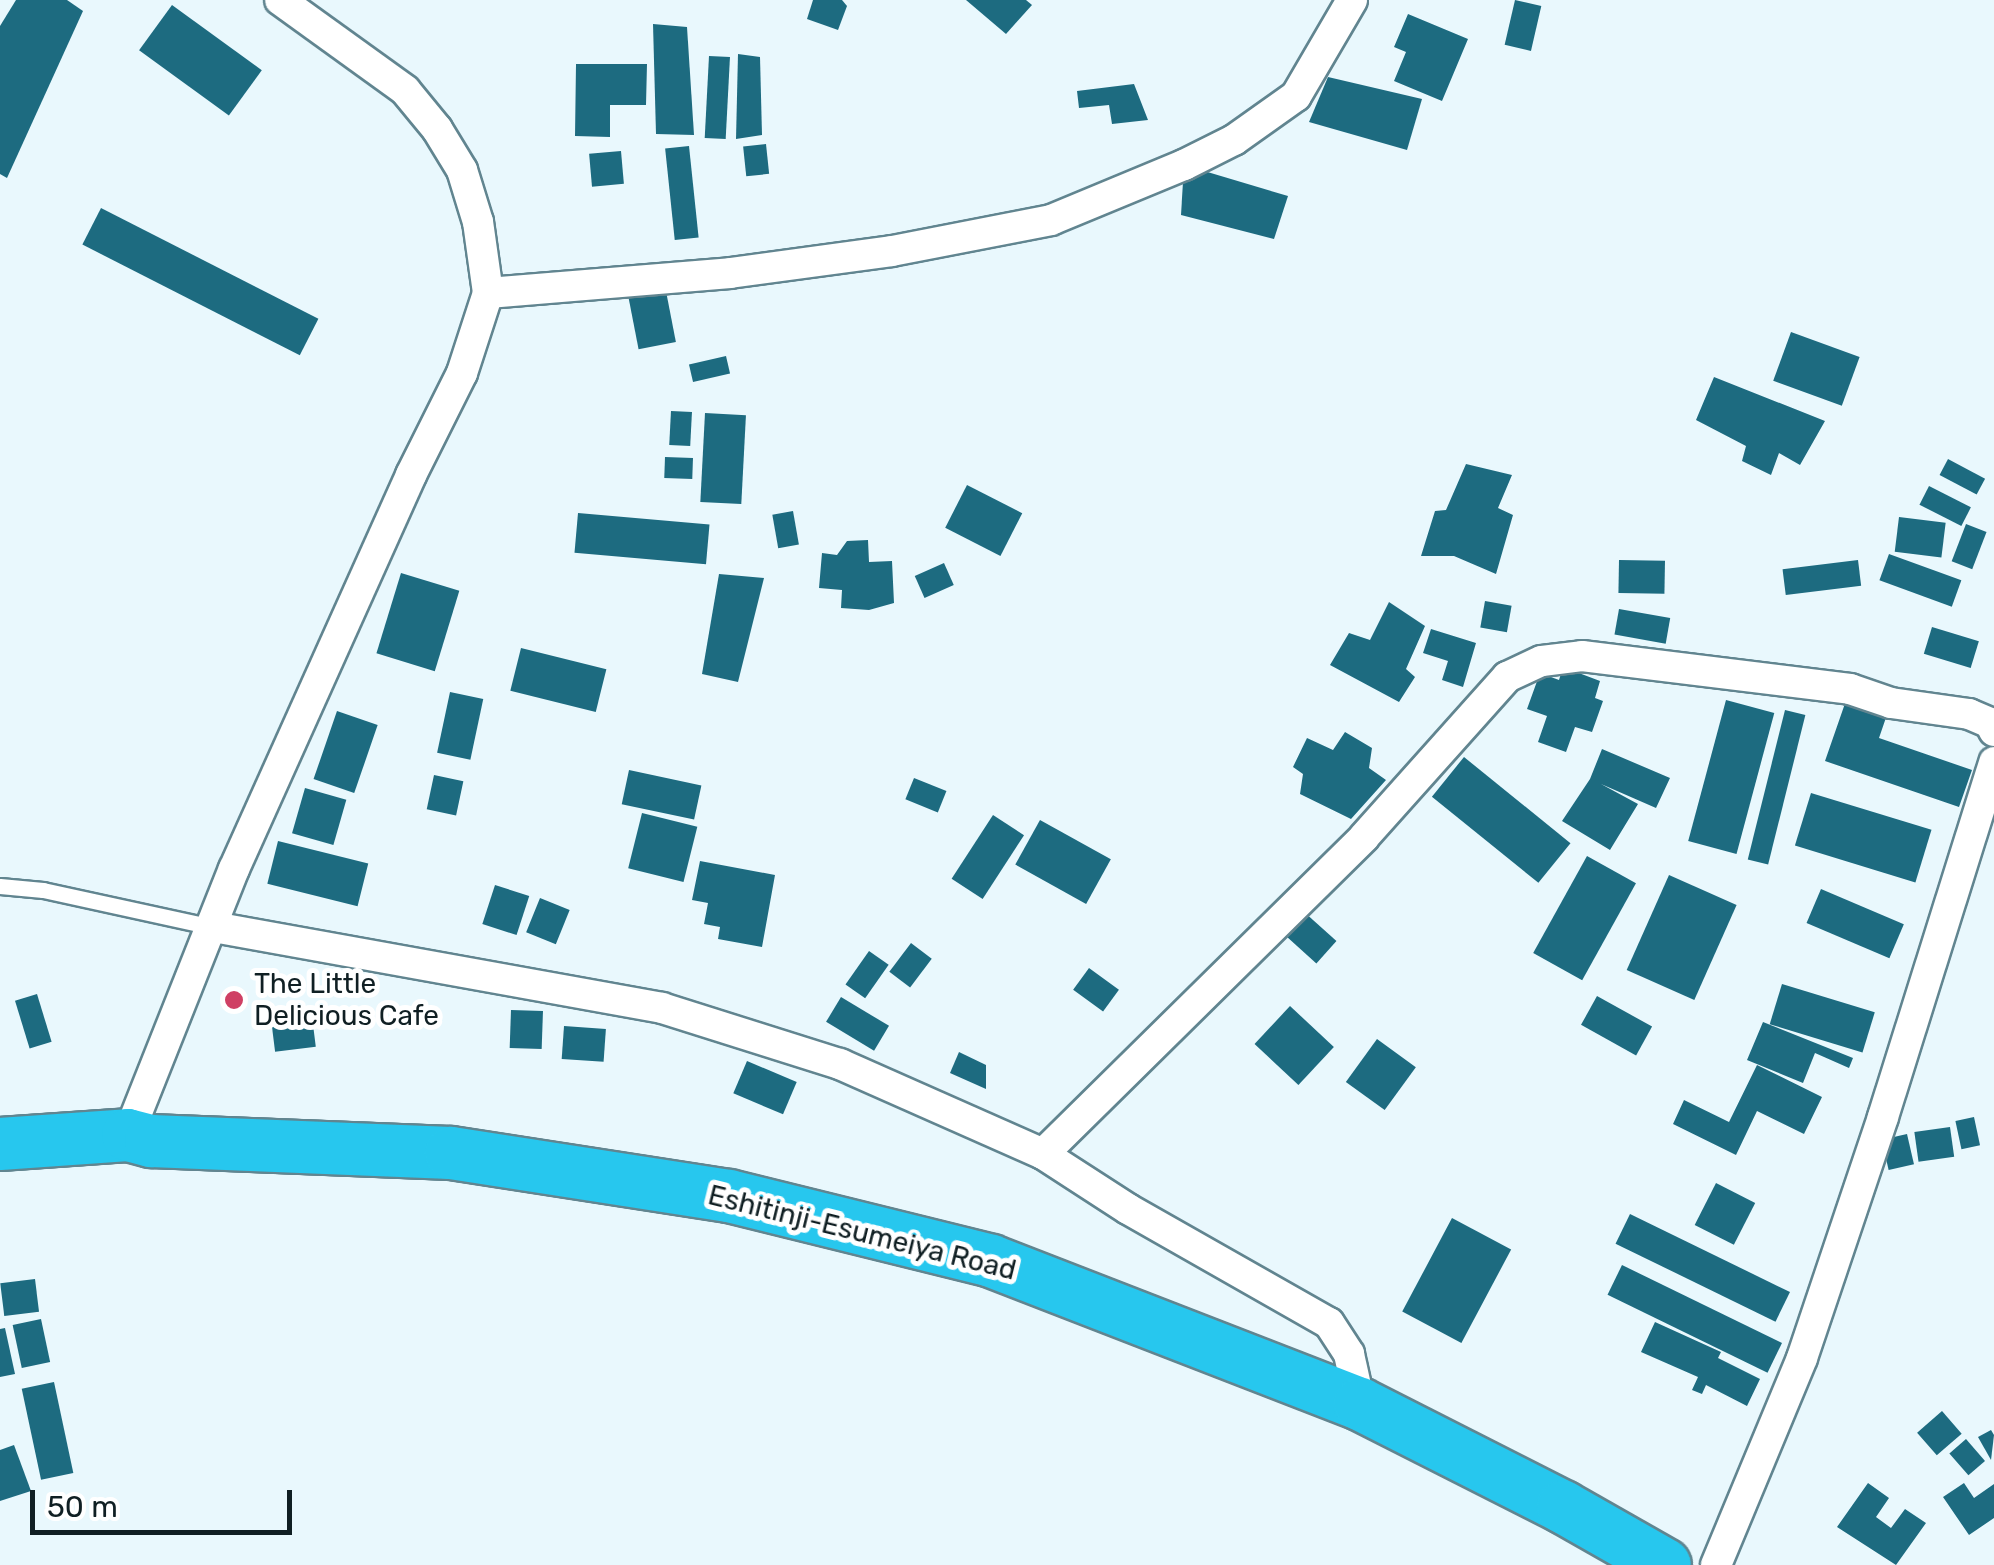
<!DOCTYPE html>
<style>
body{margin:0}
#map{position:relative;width:1994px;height:1565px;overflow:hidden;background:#e9f8fd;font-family:Rubik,sans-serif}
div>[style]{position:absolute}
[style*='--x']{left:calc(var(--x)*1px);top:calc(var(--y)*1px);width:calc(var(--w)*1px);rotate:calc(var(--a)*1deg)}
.building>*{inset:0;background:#1d6b80;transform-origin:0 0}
.roads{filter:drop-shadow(2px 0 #618590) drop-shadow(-2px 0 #618590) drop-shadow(0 2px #618590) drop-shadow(0 -2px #618590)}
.lane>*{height:15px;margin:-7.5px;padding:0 7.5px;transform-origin:7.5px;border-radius:7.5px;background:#fff}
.street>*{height:30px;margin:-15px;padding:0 15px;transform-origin:15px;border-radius:15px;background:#fff}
.highway>*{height:52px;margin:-26px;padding:0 26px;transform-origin:26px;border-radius:26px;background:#27c7ee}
.dots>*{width:28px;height:28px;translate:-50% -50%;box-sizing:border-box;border:5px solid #fff;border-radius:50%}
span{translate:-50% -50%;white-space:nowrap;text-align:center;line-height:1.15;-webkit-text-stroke:10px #fff;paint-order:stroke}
.poi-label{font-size:28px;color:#101f23}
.left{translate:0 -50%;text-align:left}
.street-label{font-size:28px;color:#101f23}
.scale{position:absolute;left:30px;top:1490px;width:262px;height:45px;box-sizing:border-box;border:5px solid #101f23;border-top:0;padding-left:12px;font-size:30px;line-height:35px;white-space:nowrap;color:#101f23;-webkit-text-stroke:8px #fff;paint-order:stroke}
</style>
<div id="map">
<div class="building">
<i style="clip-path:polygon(16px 0,67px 0,83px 11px,7px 178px,0 174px,0 26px)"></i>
<i style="clip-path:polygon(813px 0,842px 0,847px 6px,838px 30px,807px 19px)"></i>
<i style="clip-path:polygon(966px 0,1026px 0,1032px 5px,1006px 34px)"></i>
<i style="left:1515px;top:0;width:27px;height:46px;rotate:13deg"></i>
<i style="left:172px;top:5px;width:111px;height:56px;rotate:36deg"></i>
<i style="clip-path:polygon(1408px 14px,1468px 39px,1442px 101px,1394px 81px,1406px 52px,1394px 47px)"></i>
<i style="clip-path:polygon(653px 24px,687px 27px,694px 135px,656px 134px)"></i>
<i style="clip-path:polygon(738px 54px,760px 57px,762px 135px,736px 139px)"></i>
<i style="left:709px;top:56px;width:21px;height:82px;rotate:3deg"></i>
<i style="clip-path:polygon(576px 64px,647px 64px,646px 105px,610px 105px,610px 137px,575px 136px)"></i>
<i style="clip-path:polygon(1328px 77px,1422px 99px,1407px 150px,1309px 122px)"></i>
<i style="clip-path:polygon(1134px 84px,1148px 120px,1112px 124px,1109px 105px,1079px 108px,1077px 91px)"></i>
<i style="left:766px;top:144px;width:30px;height:23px;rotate:84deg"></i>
<i style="left:689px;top:146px;width:92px;height:24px;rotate:84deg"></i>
<i style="left:621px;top:151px;width:33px;height:32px;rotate:85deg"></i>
<i style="clip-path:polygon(1184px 165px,1288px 196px,1274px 239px,1181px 215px)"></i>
<i style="left:101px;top:208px;width:244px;height:41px;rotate:27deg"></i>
<i style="left:665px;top:286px;width:57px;height:38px;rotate:79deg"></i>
<i style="left:1791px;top:332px;width:73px;height:52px;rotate:20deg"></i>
<i style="left:726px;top:356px;width:18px;height:38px;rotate:77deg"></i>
<i style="clip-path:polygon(1714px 377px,1825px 421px,1800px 465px,1779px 453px,1771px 475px,1742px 461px,1746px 446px,1696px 420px)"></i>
<i style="left:671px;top:411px;width:21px;height:34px;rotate:3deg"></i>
<i style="left:705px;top:413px;width:41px;height:89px;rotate:3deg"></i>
<i style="left:665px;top:457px;width:28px;height:21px;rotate:2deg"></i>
<i style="left:1948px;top:459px;width:42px;height:18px;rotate:28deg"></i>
<i style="clip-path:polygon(1466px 464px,1512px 475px,1498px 508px,1513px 515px,1496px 574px,1454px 556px,1421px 556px,1435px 511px,1446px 510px)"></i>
<i style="left:967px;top:485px;width:62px;height:48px;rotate:27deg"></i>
<i style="left:1929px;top:486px;width:47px;height:21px;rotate:27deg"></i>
<i style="left:793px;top:511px;width:34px;height:21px;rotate:80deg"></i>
<i style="left:578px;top:513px;width:132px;height:40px;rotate:5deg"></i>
<i style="left:1899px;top:517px;width:47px;height:35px;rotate:7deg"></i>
<i style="left:1966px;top:524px;width:22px;height:40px;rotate:21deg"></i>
<i style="clip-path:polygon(868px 540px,869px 562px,892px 561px,894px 603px,869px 610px,841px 608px,842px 590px,819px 588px,822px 553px,837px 555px,847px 541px)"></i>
<i style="left:1889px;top:554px;width:77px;height:28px;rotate:20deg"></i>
<i style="left:1619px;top:560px;width:46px;height:33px;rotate:1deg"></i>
<i style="left:1858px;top:560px;width:26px;height:76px;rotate:83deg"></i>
<i style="left:944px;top:563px;width:24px;height:32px;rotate:66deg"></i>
<i style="left:401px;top:573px;width:61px;height:84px;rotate:17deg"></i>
<i style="clip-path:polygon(719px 574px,764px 578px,738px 682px,702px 674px)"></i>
<i style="left:1485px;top:601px;width:27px;height:27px;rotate:10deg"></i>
<i style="clip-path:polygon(1389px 602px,1425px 626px,1406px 669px,1415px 677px,1399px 702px,1330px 665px,1349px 633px,1370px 640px)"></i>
<i style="left:1619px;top:609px;width:52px;height:26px;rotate:10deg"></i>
<i style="left:1932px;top:627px;width:49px;height:28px;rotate:17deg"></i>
<i style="clip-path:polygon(1431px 629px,1476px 643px,1463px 687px,1442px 680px,1448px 661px,1423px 653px)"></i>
<i style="left:521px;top:648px;width:88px;height:44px;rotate:14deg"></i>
<i style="clip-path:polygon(1563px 667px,1600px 681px,1595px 698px,1603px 701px,1592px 732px,1575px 727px,1566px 752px,1538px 742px,1547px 716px,1527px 709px,1540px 673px,1559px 680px)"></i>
<i style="clip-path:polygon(1850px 689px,1891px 703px,1879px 738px,1972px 770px,1959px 807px,1825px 761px)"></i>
<i style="left:450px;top:692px;width:34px;height:62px;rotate:12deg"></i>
<i style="left:1726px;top:700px;width:50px;height:146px;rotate:15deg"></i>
<i style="left:1785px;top:710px;width:21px;height:154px;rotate:14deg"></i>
<i style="left:337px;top:711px;width:43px;height:72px;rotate:19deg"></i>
<i style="clip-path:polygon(1345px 732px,1372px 748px,1369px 768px,1386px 780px,1351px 819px,1300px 794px,1303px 774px,1293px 767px,1307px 738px,1333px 750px)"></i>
<i style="clip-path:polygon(1602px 749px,1670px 778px,1656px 808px,1601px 784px,1638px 804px,1610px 850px,1562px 821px,1590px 779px)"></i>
<i style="left:1464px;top:757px;width:137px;height:51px;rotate:39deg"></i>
<i style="left:629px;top:770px;width:74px;height:35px;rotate:12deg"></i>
<i style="left:434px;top:775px;width:30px;height:35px;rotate:12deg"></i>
<i style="left:914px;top:778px;width:35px;height:23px;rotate:22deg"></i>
<i style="left:305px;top:788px;width:43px;height:47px;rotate:16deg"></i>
<i style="left:1811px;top:793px;width:126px;height:55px;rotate:17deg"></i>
<i style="left:642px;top:813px;width:57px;height:57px;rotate:14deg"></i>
<i style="left:993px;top:815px;width:37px;height:76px;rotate:33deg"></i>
<i style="left:1040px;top:820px;width:81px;height:51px;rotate:29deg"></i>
<i style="left:278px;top:841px;width:93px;height:44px;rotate:14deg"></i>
<i style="left:1587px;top:856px;width:56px;height:111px;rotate:29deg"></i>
<i style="clip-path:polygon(700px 861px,775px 875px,762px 947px,718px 939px,720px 927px,704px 924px,708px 903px,692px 900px)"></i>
<i style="left:1669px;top:875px;width:74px;height:104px;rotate:24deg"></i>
<i style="left:495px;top:885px;width:36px;height:41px;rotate:18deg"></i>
<i style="left:1821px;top:889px;width:90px;height:37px;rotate:23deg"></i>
<i style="left:540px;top:898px;width:32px;height:37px;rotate:22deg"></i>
<i style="left:1303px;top:911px;width:45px;height:30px;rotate:42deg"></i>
<i style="left:911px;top:943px;width:26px;height:36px;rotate:37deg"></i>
<i style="left:869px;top:951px;width:24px;height:41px;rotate:35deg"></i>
<i style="left:1089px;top:968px;width:37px;height:27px;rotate:36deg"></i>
<i style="left:1782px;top:984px;width:97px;height:42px;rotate:17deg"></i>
<i style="left:37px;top:994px;width:50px;height:23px;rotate:73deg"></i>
<i style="left:1597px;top:996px;width:63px;height:33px;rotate:29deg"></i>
<i style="left:841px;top:997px;width:56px;height:29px;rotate:31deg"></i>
<i style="left:1290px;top:1006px;width:60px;height:52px;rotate:43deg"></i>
<i style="left:511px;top:1010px;width:32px;height:38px;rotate:2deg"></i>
<i style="left:312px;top:1016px;width:31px;height:41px;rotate:83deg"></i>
<i style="clip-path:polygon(1763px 1022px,1853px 1058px,1849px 1068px,1815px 1053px,1803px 1083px,1747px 1060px)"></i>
<i style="left:564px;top:1026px;width:42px;height:33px;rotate:4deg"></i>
<i style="left:1377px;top:1039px;width:48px;height:53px;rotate:36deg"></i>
<i style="clip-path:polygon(959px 1052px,986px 1065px,986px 1089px,950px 1073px)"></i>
<i style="left:747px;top:1061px;width:54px;height:35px;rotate:23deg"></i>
<i style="clip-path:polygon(1757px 1065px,1822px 1097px,1804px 1134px,1757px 1111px,1736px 1155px,1673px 1124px,1684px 1100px,1729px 1122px)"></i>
<i style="left:1974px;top:1117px;width:29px;height:19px;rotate:78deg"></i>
<i style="left:1950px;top:1127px;width:30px;height:36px;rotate:82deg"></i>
<i style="left:1907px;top:1134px;width:31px;height:26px;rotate:77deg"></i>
<i style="left:1716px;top:1183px;width:44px;height:47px;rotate:27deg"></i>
<i style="left:1630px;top:1214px;width:178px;height:33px;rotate:26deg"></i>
<i style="left:1452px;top:1218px;width:67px;height:106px;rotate:28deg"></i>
<i style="left:1622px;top:1265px;width:178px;height:33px;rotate:26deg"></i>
<i style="left:35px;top:1279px;width:33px;height:35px;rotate:83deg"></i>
<i style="left:41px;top:1319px;width:44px;height:29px;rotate:78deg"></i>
<i style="clip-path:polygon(1655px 1322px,1721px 1352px,1718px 1358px,1760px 1379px,1747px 1406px,1706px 1385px,1702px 1394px,1692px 1390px,1698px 1377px,1641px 1352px)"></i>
<i style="clip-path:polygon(5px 1328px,15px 1374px,0 1377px,0 1329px)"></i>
<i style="left:54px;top:1382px;width:93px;height:33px;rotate:78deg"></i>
<i style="left:1942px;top:1411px;width:30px;height:33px;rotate:49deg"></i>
<i style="clip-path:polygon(1991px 1430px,1994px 1435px,1991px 1460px,1978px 1437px)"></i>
<i style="left:1966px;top:1439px;width:29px;height:22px;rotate:49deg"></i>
<i style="clip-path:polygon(14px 1445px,31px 1491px,0 1501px,0 1450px)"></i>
<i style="clip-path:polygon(1868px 1483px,1889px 1498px,1876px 1517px,1891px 1528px,1905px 1509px,1926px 1523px,1896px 1565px,1837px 1527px)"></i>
<i style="clip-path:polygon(1964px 1483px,1974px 1498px,1994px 1484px,1994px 1518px,1969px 1535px,1943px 1497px)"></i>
</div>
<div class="roads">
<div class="lane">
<i style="--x:0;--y:886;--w:43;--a:5.3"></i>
<i style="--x:43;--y:890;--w:173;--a:12.3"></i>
</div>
<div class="street">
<i style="--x:488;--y:293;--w:243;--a:-4.7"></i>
<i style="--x:730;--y:273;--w:163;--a:-7.7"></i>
<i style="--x:892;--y:251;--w:162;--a:-11"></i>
<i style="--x:1051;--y:220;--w:144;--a:-22.5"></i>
<i style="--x:1184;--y:165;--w:56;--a:-26.6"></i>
<i style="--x:1234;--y:140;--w:76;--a:-35.4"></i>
<i style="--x:1296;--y:96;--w:111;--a:-59.7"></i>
<i style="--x:213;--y:927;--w:456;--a:10.2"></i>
<i style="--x:662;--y:1008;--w:187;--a:17.5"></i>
<i style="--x:840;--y:1064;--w:222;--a:23.9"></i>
<i style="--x:1043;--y:1154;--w:101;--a:32.9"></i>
<i style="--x:1128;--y:1209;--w:231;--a:29.6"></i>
<i style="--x:1329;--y:1323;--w:37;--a:57"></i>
<i style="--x:1349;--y:1354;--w:51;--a:77.6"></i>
<i style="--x:128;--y:1135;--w:286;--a:-68.3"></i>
<i style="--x:234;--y:869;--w:432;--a:-65.8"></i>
<i style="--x:411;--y:475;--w:114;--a:-63.4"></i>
<i style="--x:462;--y:373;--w:84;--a:-72"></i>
<i style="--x:488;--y:293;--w:72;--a:-98"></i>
<i style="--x:478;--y:222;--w:54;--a:-107.1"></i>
<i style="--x:462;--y:170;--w:48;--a:-121.4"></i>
<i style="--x:437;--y:129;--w:50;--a:-129.4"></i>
<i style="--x:405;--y:90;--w:154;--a:-144.2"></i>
<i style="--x:1043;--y:1154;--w:451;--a:-44.6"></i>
<i style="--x:1364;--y:837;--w:215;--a:-48.2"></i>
<i style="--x:1507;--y:677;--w:38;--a:-25"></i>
<i style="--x:1542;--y:661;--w:40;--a:-7.1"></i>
<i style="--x:1582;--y:656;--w:270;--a:7"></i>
<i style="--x:1850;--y:689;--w:43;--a:18.9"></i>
<i style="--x:1891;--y:703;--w:79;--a:8"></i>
<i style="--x:1969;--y:714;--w:23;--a:23"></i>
<i style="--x:1990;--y:723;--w:9;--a:63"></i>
<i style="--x:1716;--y:1565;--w:224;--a:-67.4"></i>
<i style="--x:1802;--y:1358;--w:254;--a:-71.4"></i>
<i style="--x:1883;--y:1117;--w:372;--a:-72.6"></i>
</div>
<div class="highway">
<i style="--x:0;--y:1144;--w:128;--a:-4"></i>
<i style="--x:128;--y:1135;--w:24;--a:15"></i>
<i style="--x:151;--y:1141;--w:300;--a:2.3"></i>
<i style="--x:451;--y:1153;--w:281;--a:8.8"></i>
<i style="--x:729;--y:1196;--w:270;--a:13.9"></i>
<i style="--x:991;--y:1261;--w:396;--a:21.2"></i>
<i style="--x:1360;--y:1404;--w:228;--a:26.9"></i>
<i style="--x:1563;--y:1507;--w:117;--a:29.6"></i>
</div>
</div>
<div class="dots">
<i style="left:234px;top:1000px;background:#cf4064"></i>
</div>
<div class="poi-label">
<span class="left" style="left:254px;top:1000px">The Little<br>Delicious Cafe</span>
</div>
<div class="street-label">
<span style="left:862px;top:1233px;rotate:14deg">Eshitinji-Esumeiya Road</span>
</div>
<div class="scale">50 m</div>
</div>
